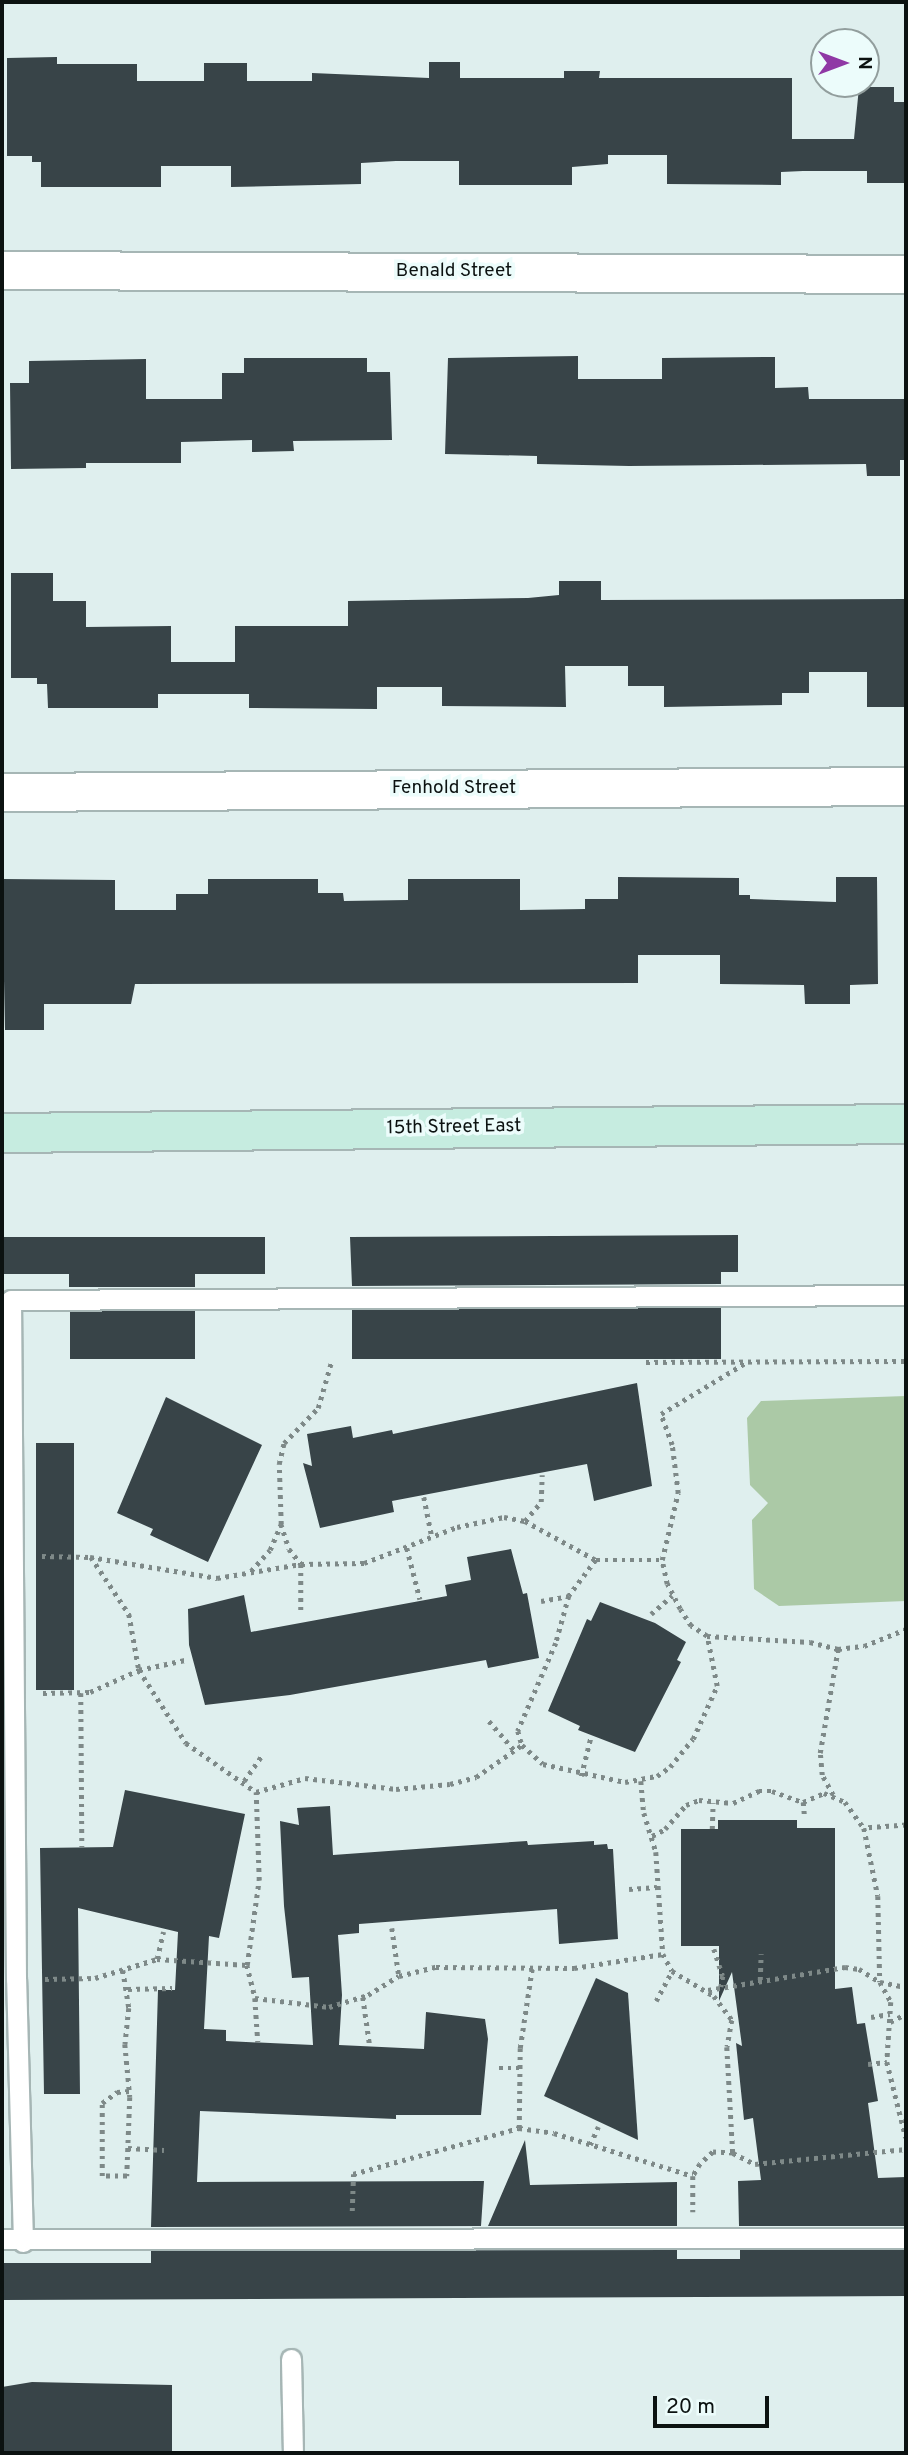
<!DOCTYPE html>
<style>
body{margin:0}
#map{position:relative;width:908px;height:2455px;overflow:hidden;background:#dfefee;font-family:Overpass,sans-serif}
div>[style]{position:absolute}
[style*='--x']{left:calc(var(--x)*1px);top:calc(var(--y)*1px);width:calc(var(--w)*1px);rotate:calc(var(--a)*1deg)}
.green>*{inset:0;background:#abc9a6}
.building>*{inset:0;background:#384448;transform-origin:0 0}
.path>*{height:4.5px;margin-top:-2.25px;transform-origin:0;background:repeating-linear-gradient(90deg,#7e8988 0 3.5px,transparent 0 8.5px)}
.roads{filter:drop-shadow(2px 0 #a6b6b5) drop-shadow(-2px 0 #a6b6b5) drop-shadow(0 2px #a6b6b5) drop-shadow(0 -2px #a6b6b5)}
.lane>*{height:19px;margin:-9.5px;padding:0 9.5px;transform-origin:9.5px;border-radius:9.5px;background:#fff}
.street>*{height:37px;margin:-18.5px;padding:0 18.5px;transform-origin:18.5px;border-radius:18.5px;background:#fff}
.secondary>*{height:38px;margin:-19px;padding:0 19px;transform-origin:19px;border-radius:19px;background:#c6ece0}
span{translate:-50% -50%;white-space:nowrap;text-align:center;line-height:1.15;-webkit-text-stroke:7px #ecfcfb;paint-order:stroke}
.street-label{font-size:19px;color:#0c1211}
.frame{position:absolute;inset:0;border:4px solid #0c1211;pointer-events:none}
.north{position:absolute;left:810px;top:28px;width:70px;height:70px;box-sizing:border-box;background:#ecfcfb;border:2px solid #929e9d;border-radius:50%;rotate:90deg;font-size:19px;font-weight:700;line-height:28px;text-align:center;color:#0c1211}
.north::after{content:'';display:block;margin:auto;width:24px;height:32px;background:#8f38a5;clip-path:polygon(50% 0,100% 100%,50% 72%,0 100%)}
.scale{position:absolute;left:653px;top:2396px;width:116px;height:32px;box-sizing:border-box;border:4px solid #0c1211;border-top:0;padding-left:9px;font-size:21px;line-height:24px;white-space:nowrap;color:#0c1211;-webkit-text-stroke:5px #ecfcfb;paint-order:stroke}
</style>
<div id="map">
<div class="green">
<i style="clip-path:polygon(906px 1396px,906px 1601px,779px 1606px,754px 1589px,752px 1520px,768px 1503px,750px 1485px,747px 1418px,761px 1401px)"></i>
</div>
<div class="building">
<i style="clip-path:polygon(57px 57px,57px 64px,137px 64px,137px 81px,204px 81px,204px 63px,247px 63px,247px 81px,312px 81px,312px 73px,429px 78px,429px 62px,460px 62px,460px 78px,564px 78px,564px 71px,600px 71px,599px 78px,792px 78px,792px 139px,854px 139px,859px 87px,894px 87px,894px 102px,906px 102px,906px 183px,867px 183px,867px 171px,803px 171px,781px 172px,781px 185px,667px 184px,667px 155px,608px 155px,608px 164px,572px 167px,572px 185px,459px 185px,459px 161px,396px 161px,361px 163px,361px 184px,231px 187px,231px 166px,161px 166px,161px 187px,41px 187px,41px 162px,32px 162px,32px 156px,7px 156px,7px 58px)"></i>
<i style="clip-path:polygon(578px 356px,578px 379px,662px 379px,662px 358px,775px 357px,775px 388px,808px 387px,809px 399px,906px 399px,906px 460px,900px 460px,900px 476px,867px 476px,866px 464px,629px 466px,537px 464px,537px 456px,445px 454px,448px 358px)"></i>
<i style="clip-path:polygon(244px 358px,367px 358px,367px 372px,390px 372px,392px 440px,293px 441px,294px 451px,252px 452px,252px 440px,181px 442px,181px 463px,86px 463px,86px 468px,11px 469px,10px 383px,29px 383px,29px 361px,146px 359px,146px 399px,222px 399px,222px 373px,244px 373px)"></i>
<i style="clip-path:polygon(11px 573px,53px 573px,53px 601px,86px 601px,86px 627px,171px 626px,171px 662px,235px 662px,235px 626px,348px 626px,348px 601px,528px 598px,559px 595px,559px 581px,601px 581px,601px 600px,906px 599px,906px 707px,867px 707px,867px 672px,809px 672px,809px 693px,782px 693px,782px 705px,664px 707px,664px 686px,628px 686px,628px 666px,565px 666px,566px 707px,442px 706px,442px 687px,377px 687px,377px 709px,249px 708px,249px 694px,158px 694px,158px 708px,48px 708px,47px 684px,37px 684px,37px 678px,11px 678px)"></i>
<i style="clip-path:polygon(618px 877px,739px 878px,739px 895px,750px 895px,750px 899px,836px 902px,836px 877px,877px 877px,878px 984px,850px 985px,850px 1004px,805px 1004px,804px 985px,720px 984px,720px 955px,638px 955px,638px 983px,135px 984px,131px 1004px,44px 1004px,44px 1030px,5px 1030px,2px 879px,115px 880px,115px 910px,176px 910px,176px 894px,208px 894px,208px 879px,318px 879px,318px 893px,343px 893px,344px 901px,408px 900px,408px 879px,520px 879px,520px 910px,585px 909px,585px 899px,618px 899px)"></i>
<i style="clip-path:polygon(738px 1235px,738px 1272px,721px 1272px,721px 1284px,352px 1286px,350px 1237px)"></i>
<i style="clip-path:polygon(2px 1237px,265px 1237px,265px 1274px,195px 1274px,195px 1287px,69px 1287px,69px 1274px,2px 1274px)"></i>
<i style="left:721px;top:1308px;width:51px;height:369px;rotate:90deg"></i>
<i style="left:195px;top:1311px;width:48px;height:125px;rotate:90deg"></i>
<i style="clip-path:polygon(637px 1383px,652px 1486px,594px 1501px,587px 1464px,392px 1501px,394px 1512px,320px 1528px,303px 1463px,312px 1466px,307px 1434px,351px 1426px,353px 1438px,392px 1430px,393px 1434px)"></i>
<i style="clip-path:polygon(166px 1397px,262px 1445px,208px 1562px,150px 1535px,153px 1529px,117px 1513px)"></i>
<i style="left:36px;top:1443px;width:38px;height:247px"></i>
<i style="clip-path:polygon(511px 1549px,523px 1594px,527px 1593px,539px 1658px,488px 1668px,486px 1660px,290px 1695px,205px 1705px,189px 1645px,188px 1609px,244px 1595px,251px 1632px,447px 1596px,445px 1585px,471px 1580px,467px 1557px)"></i>
<i style="clip-path:polygon(600px 1602px,655px 1623px,686px 1642px,677px 1660px,681px 1662px,635px 1752px,578px 1730px,580px 1726px,548px 1711px,587px 1619px,591px 1621px)"></i>
<i style="clip-path:polygon(125px 1790px,245px 1814px,219px 1938px,209px 1936px,204px 2029px,226px 2030px,226px 2041px,313px 2045px,309px 1977px,292px 1978px,284px 1906px,280px 1821px,299px 1825px,297px 1808px,330px 1806px,333px 1855px,527px 1841px,528px 1845px,594px 1841px,594px 1845px,607px 1844px,608px 1849px,613px 1849px,618px 1939px,559px 1944px,557px 1909px,359px 1924px,359px 1933px,338px 1935px,342px 1995px,339px 2045px,424px 2049px,426px 2012px,485px 2019px,488px 2039px,481px 2115px,396px 2115px,396px 2119px,200px 2111px,197px 2182px,484px 2181px,481px 2226px,151px 2227px,158px 1990px,175px 1990px,178px 1932px,78px 1908px,80px 2094px,44px 2094px,40px 1848px,113px 1847px)"></i>
<i style="clip-path:polygon(718px 1820px,797px 1820px,797px 1828px,835px 1828px,835px 1989px,852px 1987px,857px 2024px,865px 2023px,878px 2101px,868px 2103px,878px 2178px,906px 2177px,906px 2226px,739px 2226px,738px 2181px,761px 2180px,753px 2118px,744px 2120px,736px 2043px,742px 2046px,732px 1972px,719px 2001px,719px 1946px,681px 1946px,681px 1829px,718px 1829px)"></i>
<i style="clip-path:polygon(596px 1978px,628px 1993px,638px 2140px,544px 2096px)"></i>
<i style="clip-path:polygon(525px 2140px,530px 2185px,677px 2182px,677px 2226px,488px 2226px)"></i>
<i style="clip-path:polygon(677px 2250px,677px 2259px,740px 2259px,740px 2250px,906px 2250px,906px 2296px,2px 2300px,2px 2263px,151px 2263px,151px 2251px)"></i>
<i style="clip-path:polygon(32px 2382px,172px 2385px,172px 2453px,2px 2453px,2px 2387px)"></i>
</div>
<div class="path">
<i style="--x:646;--y:1362;--w:260;--a:-0.2"></i>
<i style="--x:424;--y:1497;--w:41;--a:78.7"></i>
<i style="--x:525;--y:1521;--w:25;--a:-50"></i>
<i style="--x:541;--y:1502;--w:27;--a:-88"></i>
<i style="--x:281;--y:1524;--w:60;--a:-91.9"></i>
<i style="--x:279;--y:1464;--w:22;--a:-77"></i>
<i style="--x:284;--y:1443;--w:49;--a:-45.8"></i>
<i style="--x:318;--y:1408;--w:47;--a:-73.9"></i>
<i style="--x:407;--y:1548;--w:53;--a:75.7"></i>
<i style="--x:42;--y:1556;--w:48;--a:1.2"></i>
<i style="--x:90;--y:1557;--w:129;--a:9.4"></i>
<i style="--x:217;--y:1578;--w:85;--a:-9.5"></i>
<i style="--x:301;--y:1564;--w:63;--a:-0.9"></i>
<i style="--x:364;--y:1563;--w:100;--a:-21.2"></i>
<i style="--x:457;--y:1527;--w:48;--a:-12"></i>
<i style="--x:504;--y:1517;--w:21;--a:11"></i>
<i style="--x:525;--y:1521;--w:81;--a:28.8"></i>
<i style="--x:596;--y:1560;--w:66;--a:0"></i>
<i style="--x:662;--y:1560;--w:69;--a:-76.6"></i>
<i style="--x:678;--y:1493;--w:48;--a:-97.1"></i>
<i style="--x:672;--y:1445;--w:33;--a:-110"></i>
<i style="--x:661;--y:1414;--w:100;--a:-31.2"></i>
<i style="--x:91;--y:1557;--w:69;--a:56.3"></i>
<i style="--x:129;--y:1614;--w:57;--a:79.9"></i>
<i style="--x:139;--y:1670;--w:87;--a:57.2"></i>
<i style="--x:186;--y:1743;--w:85;--a:35"></i>
<i style="--x:256;--y:1792;--w:51;--a:-15.9"></i>
<i style="--x:305;--y:1778;--w:92;--a:6.9"></i>
<i style="--x:396;--y:1789;--w:54;--a:-5.3"></i>
<i style="--x:450;--y:1784;--w:27;--a:-15"></i>
<i style="--x:476;--y:1777;--w:56;--a:-34.8"></i>
<i style="--x:596;--y:1560;--w:45;--a:126.9"></i>
<i style="--x:569;--y:1596;--w:49;--a:105.5"></i>
<i style="--x:556;--y:1643;--w:96;--a:113.4"></i>
<i style="--x:518;--y:1731;--w:15;--a:74"></i>
<i style="--x:522;--y:1745;--w:28;--a:42"></i>
<i style="--x:543;--y:1764;--w:84;--a:12.4"></i>
<i style="--x:625;--y:1782;--w:33;--a:-11"></i>
<i style="--x:657;--y:1776;--w:16;--a:-35"></i>
<i style="--x:670;--y:1767;--w:36;--a:-51"></i>
<i style="--x:693;--y:1739;--w:58;--a:-65.6"></i>
<i style="--x:717;--y:1686;--w:51;--a:-101.3"></i>
<i style="--x:707;--y:1636;--w:19;--a:-148"></i>
<i style="--x:691;--y:1626;--w:20;--a:-123"></i>
<i style="--x:680;--y:1609;--w:28;--a:-117"></i>
<i style="--x:667;--y:1584;--w:25;--a:-102"></i>
<i style="--x:251;--y:1571;--w:28;--a:-48"></i>
<i style="--x:270;--y:1550;--w:28;--a:-67"></i>
<i style="--x:281;--y:1524;--w:26;--a:72"></i>
<i style="--x:289;--y:1549;--w:19;--a:51"></i>
<i style="--x:301;--y:1564;--w:48;--a:90"></i>
<i style="--x:541;--y:1601;--w:28;--a:-10"></i>
<i style="--x:651;--y:1614;--w:28;--a:-41"></i>
<i style="--x:707;--y:1636;--w:103;--a:3.3"></i>
<i style="--x:810;--y:1642;--w:29;--a:14"></i>
<i style="--x:838;--y:1649;--w:26;--a:-7"></i>
<i style="--x:864;--y:1646;--w:45;--a:-22"></i>
<i style="--x:43;--y:1693;--w:47;--a:-1.2"></i>
<i style="--x:90;--y:1692;--w:54;--a:-24.2"></i>
<i style="--x:139;--y:1670;--w:47;--a:-12.3"></i>
<i style="--x:81;--y:1693;--w:154;--a:89.6"></i>
<i style="--x:489;--y:1721;--w:38;--a:49"></i>
<i style="--x:581;--y:1776;--w:41;--a:-76"></i>
<i style="--x:244;--y:1781;--w:33;--a:-55"></i>
<i style="--x:641;--y:1781;--w:32;--a:85"></i>
<i style="--x:644;--y:1813;--w:41;--a:72.9"></i>
<i style="--x:656;--y:1852;--w:102;--a:86.1"></i>
<i style="--x:663;--y:1954;--w:19;--a:62"></i>
<i style="--x:672;--y:1971;--w:49;--a:30.8"></i>
<i style="--x:714;--y:1996;--w:30;--a:53"></i>
<i style="--x:732;--y:2020;--w:27;--a:100"></i>
<i style="--x:727;--y:2047;--w:106;--a:86.8"></i>
<i style="--x:733;--y:2153;--w:20;--a:-177"></i>
<i style="--x:713;--y:2152;--w:18;--a:137"></i>
<i style="--x:700;--y:2164;--w:14;--a:120"></i>
<i style="--x:693;--y:2176;--w:36;--a:90"></i>
<i style="--x:833;--y:1795;--w:23;--a:-119"></i>
<i style="--x:822;--y:1775;--w:22;--a:-95"></i>
<i style="--x:820;--y:1753;--w:106;--a:-80.2"></i>
<i style="--x:804;--y:1814;--w:12;--a:-95"></i>
<i style="--x:803;--y:1802;--w:23;--a:-23"></i>
<i style="--x:824;--y:1793;--w:23;--a:23"></i>
<i style="--x:845;--y:1802;--w:32;--a:54"></i>
<i style="--x:906;--y:1825;--w:42;--a:175.9"></i>
<i style="--x:864;--y:1828;--w:69;--a:78.4"></i>
<i style="--x:878;--y:1896;--w:86;--a:88.7"></i>
<i style="--x:880;--y:1982;--w:23;--a:61"></i>
<i style="--x:891;--y:2002;--w:60;--a:93.8"></i>
<i style="--x:887;--y:2062;--w:78;--a:76"></i>
<i style="--x:712;--y:1829;--w:26;--a:-88"></i>
<i style="--x:652;--y:1836;--w:15;--a:-28"></i>
<i style="--x:665;--y:1829;--w:32;--a:-49"></i>
<i style="--x:686;--y:1805;--w:14;--a:-21"></i>
<i style="--x:699;--y:1800;--w:34;--a:5"></i>
<i style="--x:733;--y:1803;--w:29;--a:-25"></i>
<i style="--x:759;--y:1791;--w:13;--a:0"></i>
<i style="--x:772;--y:1791;--w:33;--a:20"></i>
<i style="--x:629;--y:1889;--w:28;--a:-4"></i>
<i style="--x:392;--y:1928;--w:49;--a:81.7"></i>
<i style="--x:714;--y:1949;--w:28;--a:72"></i>
<i style="--x:723;--y:1976;--w:11;--a:100"></i>
<i style="--x:157;--y:1959;--w:28;--a:-77"></i>
<i style="--x:247;--y:1965;--w:86;--a:-82"></i>
<i style="--x:259;--y:1880;--w:88;--a:-92"></i>
<i style="--x:123;--y:1970;--w:38;--a:81"></i>
<i style="--x:129;--y:2008;--w:36;--a:96"></i>
<i style="--x:125;--y:2044;--w:53;--a:84.6"></i>
<i style="--x:130;--y:2097;--w:79;--a:92.2"></i>
<i style="--x:127;--y:2176;--w:25;--a:180"></i>
<i style="--x:102;--y:2176;--w:73;--a:-90"></i>
<i style="--x:102;--y:2103;--w:19;--a:-36"></i>
<i style="--x:117;--y:2092;--w:13;--a:-4"></i>
<i style="--x:45;--y:1979;--w:50;--a:-1.1"></i>
<i style="--x:95;--y:1978;--w:65;--a:-17"></i>
<i style="--x:157;--y:1959;--w:90;--a:3.8"></i>
<i style="--x:247;--y:1965;--w:34;--a:76"></i>
<i style="--x:255;--y:1998;--w:75;--a:6.9"></i>
<i style="--x:329;--y:2007;--w:41;--a:-17.1"></i>
<i style="--x:368;--y:1995;--w:36;--a:-32"></i>
<i style="--x:399;--y:1976;--w:38;--a:-14"></i>
<i style="--x:436;--y:1967;--w:138;--a:0.4"></i>
<i style="--x:574;--y:1968;--w:90;--a:-8.9"></i>
<i style="--x:760;--y:1980;--w:26;--a:-88"></i>
<i style="--x:128;--y:1989;--w:44;--a:-1.3"></i>
<i style="--x:708;--y:1990;--w:139;--a:-9.5"></i>
<i style="--x:845;--y:1967;--w:14;--a:8"></i>
<i style="--x:859;--y:1969;--w:25;--a:32"></i>
<i style="--x:880;--y:1982;--w:26;--a:11"></i>
<i style="--x:363;--y:1997;--w:50;--a:82"></i>
<i style="--x:255;--y:1998;--w:44;--a:86.1"></i>
<i style="--x:656;--y:2001;--w:34;--a:-62"></i>
<i style="--x:871;--y:2017;--w:19;--a:-9"></i>
<i style="--x:890;--y:2022;--w:18;--a:-27"></i>
<i style="--x:868;--y:2064;--w:19;--a:-6"></i>
<i style="--x:499;--y:2068;--w:21;--a:0"></i>
<i style="--x:519;--y:2128;--w:80;--a:-89.3"></i>
<i style="--x:520;--y:2048;--w:80;--a:-81.4"></i>
<i style="--x:590;--y:2145;--w:20;--a:-66"></i>
<i style="--x:128;--y:2148;--w:36;--a:3"></i>
<i style="--x:733;--y:2153;--w:25;--a:27"></i>
<i style="--x:755;--y:2164;--w:152;--a:-5.7"></i>
<i style="--x:352;--y:2211;--w:37;--a:-88"></i>
<i style="--x:353;--y:2174;--w:172;--a:-15.5"></i>
<i style="--x:519;--y:2128;--w:35;--a:8"></i>
<i style="--x:554;--y:2133;--w:145;--a:17.2"></i>
</div>
<div class="roads">
<div class="lane">
<i style="--x:2;--y:2239;--w:904;--a:-0.06"></i>
<i style="--x:23;--y:2242;--w:263;--a:-91.5"></i>
<i style="--x:16;--y:1979;--w:679;--a:-90.42"></i>
<i style="--x:11;--y:1300;--w:895;--a:-0.32"></i>
<i style="--x:291;--y:2359;--w:94;--a:88.8"></i>
</div>
<div class="street">
<i style="--x:2;--y:270;--w:904;--a:0.25"></i>
<i style="--x:2;--y:792;--w:904;--a:-0.38"></i>
</div>
<div class="secondary">
<i style="--x:2;--y:1133;--w:904;--a:-0.57"></i>
</div>
</div>
<div class="street-label">
<span style="left:454px;top:272px">Benald Street</span>
<span style="left:454px;top:789px">Fenhold Street</span>
<span style="left:454px;top:1128px;rotate:-1deg">15th Street East</span>
</div>
<div class="frame"></div>
<div class="north">N</div>
<div class="scale">20 m</div>
</div>
